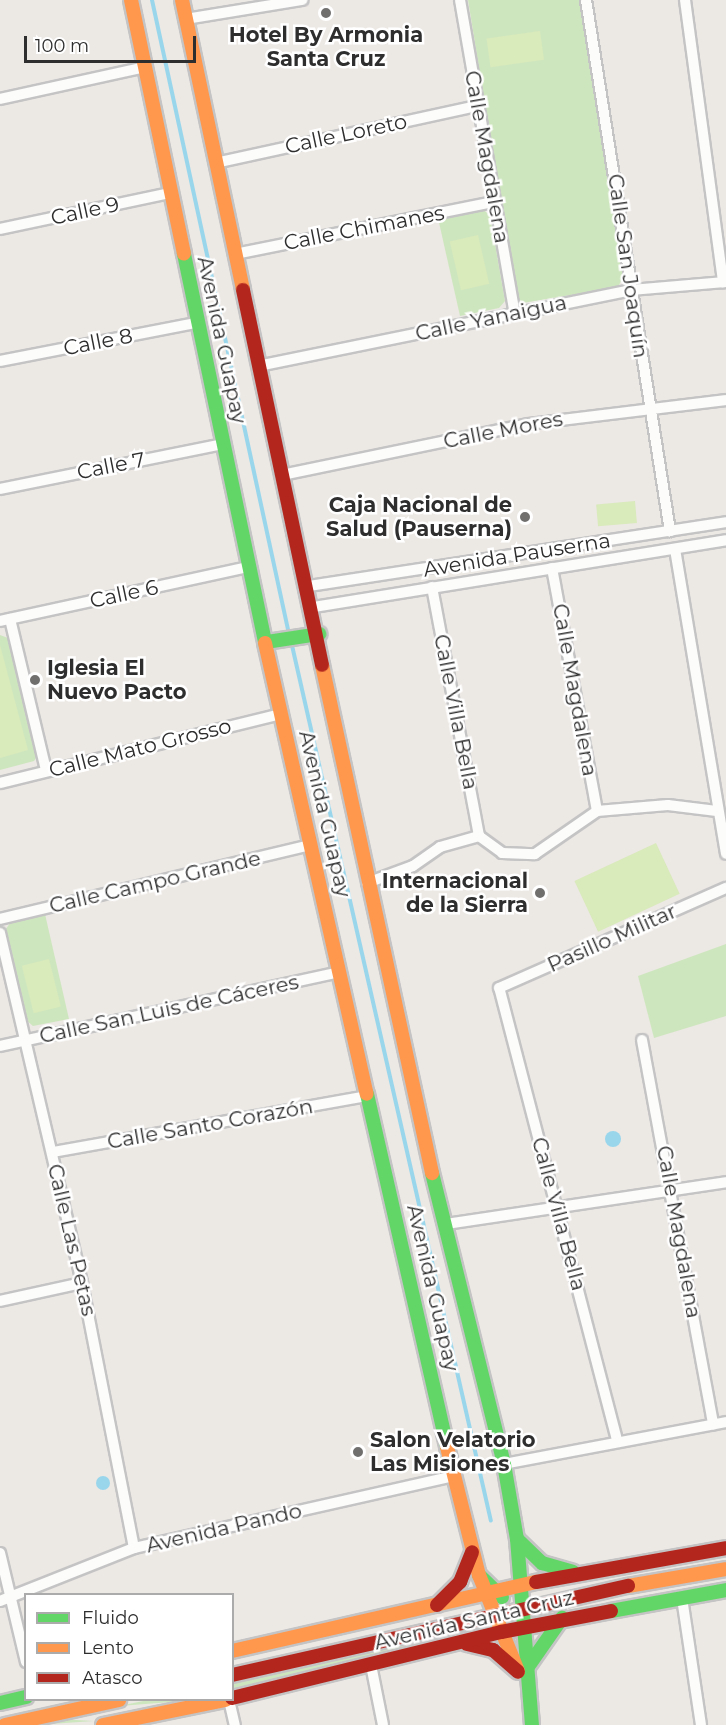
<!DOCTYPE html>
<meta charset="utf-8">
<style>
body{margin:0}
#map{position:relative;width:726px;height:1725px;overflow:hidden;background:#ece8e4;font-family:Montserrat,sans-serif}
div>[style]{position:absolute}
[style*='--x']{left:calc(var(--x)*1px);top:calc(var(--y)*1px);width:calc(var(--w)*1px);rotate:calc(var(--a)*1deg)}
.green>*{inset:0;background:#cee6be}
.pitch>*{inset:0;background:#d9eabb;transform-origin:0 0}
.water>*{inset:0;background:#99d6ec}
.round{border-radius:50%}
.stream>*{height:4px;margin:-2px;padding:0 2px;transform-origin:2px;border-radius:2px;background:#99d6ec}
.roads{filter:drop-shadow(2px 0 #c5c4c5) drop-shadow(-2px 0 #c5c4c5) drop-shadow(0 2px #c5c4c5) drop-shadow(0 -2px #c5c4c5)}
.street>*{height:10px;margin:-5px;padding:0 5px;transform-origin:5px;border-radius:5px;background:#fcfcfb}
.fast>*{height:14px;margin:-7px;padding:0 7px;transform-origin:7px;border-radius:7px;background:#63d668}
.slow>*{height:14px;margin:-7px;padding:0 7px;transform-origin:7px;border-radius:7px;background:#ff974d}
.jam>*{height:14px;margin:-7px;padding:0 7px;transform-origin:7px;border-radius:7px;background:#b3261e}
.dots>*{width:16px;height:16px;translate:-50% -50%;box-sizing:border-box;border:3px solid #fff;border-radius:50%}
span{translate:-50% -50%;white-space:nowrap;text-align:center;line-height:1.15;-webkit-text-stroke:5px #fff;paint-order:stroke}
.poi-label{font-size:21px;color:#2e2e2e;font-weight:700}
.right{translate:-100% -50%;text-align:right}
.left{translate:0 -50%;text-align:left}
.street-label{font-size:21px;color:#2e2e2e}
.legend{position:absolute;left:24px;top:1593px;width:210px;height:108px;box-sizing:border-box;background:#fff;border:2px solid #ababab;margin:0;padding:8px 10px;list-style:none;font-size:18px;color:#2e2e2e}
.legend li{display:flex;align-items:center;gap:12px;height:30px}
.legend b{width:30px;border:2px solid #ababab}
.scale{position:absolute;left:24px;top:36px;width:172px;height:27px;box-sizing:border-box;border:3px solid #2e2e2e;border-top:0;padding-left:8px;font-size:18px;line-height:21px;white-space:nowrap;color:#2e2e2e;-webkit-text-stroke:4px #fff;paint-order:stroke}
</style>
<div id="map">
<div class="green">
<i style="clip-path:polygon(468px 0,582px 0,624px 275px,618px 287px,523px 303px,516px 296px)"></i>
<i style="clip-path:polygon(482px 209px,490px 215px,505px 301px,499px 308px,460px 316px,438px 218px)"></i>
<i style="clip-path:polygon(0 635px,8px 638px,38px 755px,34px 761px,0 770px)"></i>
<i style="clip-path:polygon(45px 914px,69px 1019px,33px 1026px,26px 1020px,4px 932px,10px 923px)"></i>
<i style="clip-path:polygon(726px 944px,726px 1016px,654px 1038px,638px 976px)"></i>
<i style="clip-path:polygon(396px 1644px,414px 1649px,233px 1691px,232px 1680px)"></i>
<i style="clip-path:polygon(148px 1700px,198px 1700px,119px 1706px)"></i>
<i style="clip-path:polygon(59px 1719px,94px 1721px,36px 1725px)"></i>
</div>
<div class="pitch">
<i style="left:540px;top:31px;width:29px;height:54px;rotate:82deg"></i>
<i style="left:478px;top:235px;width:50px;height:29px;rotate:77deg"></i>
<i style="left:635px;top:501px;width:22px;height:39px;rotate:85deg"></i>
<i style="clip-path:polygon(0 645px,28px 750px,0 758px)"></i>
<i style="left:656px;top:843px;width:56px;height:90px;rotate:65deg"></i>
<i style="left:49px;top:959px;width:49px;height:28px;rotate:76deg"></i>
</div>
<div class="water">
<i class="round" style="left:605px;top:1131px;width:16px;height:16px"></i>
<i class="round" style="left:96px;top:1476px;width:14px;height:14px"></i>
</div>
<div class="stream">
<i style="--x:152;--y:0;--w:649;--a:77.81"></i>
<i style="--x:291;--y:641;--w:902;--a:77.2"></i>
</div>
<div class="roads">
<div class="street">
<i style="--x:460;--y:0;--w:319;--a:80.1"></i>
<i style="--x:586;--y:0;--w:538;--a:81.01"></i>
<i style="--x:685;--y:0;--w:285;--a:82.3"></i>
<i style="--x:186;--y:19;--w:118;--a:-9.3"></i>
<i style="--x:0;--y:99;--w:148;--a:-12.4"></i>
<i style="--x:215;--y:163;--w:268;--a:-12.3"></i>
<i style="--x:0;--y:229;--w:174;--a:-12"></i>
<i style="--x:235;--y:254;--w:263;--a:-11.4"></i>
<i style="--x:0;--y:361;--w:200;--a:-11"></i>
<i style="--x:258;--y:366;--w:380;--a:-11.5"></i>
<i style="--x:630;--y:290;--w:96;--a:-4.8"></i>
<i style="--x:282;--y:475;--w:251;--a:-11.7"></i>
<i style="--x:528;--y:424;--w:199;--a:-6.9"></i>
<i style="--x:0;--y:489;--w:227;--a:-11.4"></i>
<i style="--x:675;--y:549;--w:309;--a:80.5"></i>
<i style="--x:552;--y:568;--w:247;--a:79.5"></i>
<i style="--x:309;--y:586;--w:422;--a:-8.7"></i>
<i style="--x:432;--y:587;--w:253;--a:79.3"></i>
<i style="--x:314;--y:607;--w:417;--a:-9.2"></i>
<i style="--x:10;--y:619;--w:155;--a:76.6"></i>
<i style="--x:0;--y:621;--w:254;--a:-12.3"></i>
<i style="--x:0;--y:783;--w:288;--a:-13.8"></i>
<i style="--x:367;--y:883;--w:49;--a:-20.3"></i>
<i style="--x:413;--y:866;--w:33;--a:-35"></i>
<i style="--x:440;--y:847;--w:41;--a:-15.8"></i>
<i style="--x:479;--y:836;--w:29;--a:36"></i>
<i style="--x:502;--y:853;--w:33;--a:2"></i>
<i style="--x:535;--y:854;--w:75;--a:-34.7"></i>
<i style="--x:597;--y:811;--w:71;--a:-4.8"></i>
<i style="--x:668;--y:805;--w:49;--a:7"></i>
<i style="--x:0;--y:919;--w:320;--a:-13.4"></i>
<i style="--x:0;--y:933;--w:359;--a:76.8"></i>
<i style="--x:82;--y:1283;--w:270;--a:78.9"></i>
<i style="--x:642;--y:1040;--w:391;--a:79.5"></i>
<i style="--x:0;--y:1046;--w:347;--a:-12.3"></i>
<i style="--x:53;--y:1152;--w:319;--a:-10.1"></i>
<i style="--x:446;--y:1224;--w:283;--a:-8.5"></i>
<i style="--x:0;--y:1301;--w:84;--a:-12.4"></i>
<i style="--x:617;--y:1440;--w:467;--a:-104.6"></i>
<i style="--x:499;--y:988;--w:248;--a:-23.8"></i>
<i style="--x:504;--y:1464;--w:226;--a:-10.7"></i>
<i style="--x:0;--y:1553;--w:112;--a:76.6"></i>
<i style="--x:682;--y:1598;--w:128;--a:81.5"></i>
<i style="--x:0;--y:1601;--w:144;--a:-21.6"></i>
<i style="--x:134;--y:1548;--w:328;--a:-12.7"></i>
<i style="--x:371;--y:1665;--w:61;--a:78.7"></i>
<i style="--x:229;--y:1700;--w:26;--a:77"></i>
</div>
<div class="fast">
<i style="--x:184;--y:254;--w:397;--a:78.2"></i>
<i style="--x:266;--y:642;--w:54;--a:-8.6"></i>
<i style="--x:367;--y:1094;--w:362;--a:77.2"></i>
<i style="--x:432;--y:1173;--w:300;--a:76.1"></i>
<i style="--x:504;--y:1464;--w:76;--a:80.2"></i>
<i style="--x:517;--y:1539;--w:187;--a:85.4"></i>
<i style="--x:517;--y:1539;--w:35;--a:44"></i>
<i style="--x:542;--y:1563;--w:32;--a:16"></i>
<i style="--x:479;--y:1575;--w:32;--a:44"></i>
<i style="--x:611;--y:1611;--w:117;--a:-10.3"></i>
<i style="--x:525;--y:1671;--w:65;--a:-55.1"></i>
<i style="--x:0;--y:1703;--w:27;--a:-13"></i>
</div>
<div class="slow">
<i style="--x:131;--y:0;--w:259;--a:78.2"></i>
<i style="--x:182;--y:0;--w:296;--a:78.1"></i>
<i style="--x:265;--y:643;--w:462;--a:77.3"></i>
<i style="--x:322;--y:665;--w:520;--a:77.78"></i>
<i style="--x:447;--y:1447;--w:132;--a:76"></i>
<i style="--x:479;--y:1575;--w:104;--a:67.9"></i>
<i style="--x:628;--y:1586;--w:99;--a:-9.8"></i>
<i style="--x:232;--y:1651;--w:312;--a:-12.8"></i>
<i style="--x:5;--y:1725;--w:117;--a:-12.4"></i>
<i style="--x:103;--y:1725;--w:125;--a:-11.6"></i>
</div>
<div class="jam">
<i style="--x:243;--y:290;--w:383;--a:78.1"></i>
<i style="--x:536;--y:1582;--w:193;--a:-10.1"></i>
<i style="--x:437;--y:1605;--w:33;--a:-45"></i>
<i style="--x:460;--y:1582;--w:32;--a:-68"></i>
<i style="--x:467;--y:1644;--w:27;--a:13"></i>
<i style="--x:493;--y:1650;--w:33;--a:41"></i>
<i style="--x:232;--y:1675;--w:406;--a:-12.7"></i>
<i style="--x:232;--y:1698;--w:277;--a:-13.8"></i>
<i style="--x:501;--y:1632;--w:112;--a:-10.8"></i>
</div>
</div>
<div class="dots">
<i style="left:326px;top:13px;background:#706f6e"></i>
<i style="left:525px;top:517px;background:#706f6e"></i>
<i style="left:35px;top:680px;background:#706f6e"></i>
<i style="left:540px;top:893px;background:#706f6e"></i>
<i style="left:358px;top:1452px;background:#706f6e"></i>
</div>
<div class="poi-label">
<span style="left:326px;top:47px">Hotel By Armonia<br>Santa Cruz</span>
<span class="right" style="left:512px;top:517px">Caja Nacional de<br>Salud (Pauserna)</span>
<span class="left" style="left:47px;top:680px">Iglesia El<br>Nuevo Pacto</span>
<span class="right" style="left:528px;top:893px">Internacional<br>de la Sierra</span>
<span class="left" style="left:370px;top:1452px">Salon Velatorio<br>Las Misiones</span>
</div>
<div class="street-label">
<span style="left:346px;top:134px;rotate:-12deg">Calle Loreto</span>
<span style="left:487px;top:157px;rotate:80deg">Calle Magdalena</span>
<span style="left:85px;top:211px;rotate:-12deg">Calle 9</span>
<span style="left:364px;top:228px;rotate:-11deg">Calle Chimanes</span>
<span style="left:628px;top:266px;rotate:82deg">Calle San Joaquín</span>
<span style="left:491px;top:318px;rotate:-12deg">Calle Yanaigua</span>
<span style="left:222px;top:340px;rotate:78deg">Avenida Guapay</span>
<span style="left:98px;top:342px;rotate:-11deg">Calle 8</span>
<span style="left:503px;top:430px;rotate:-11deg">Calle Mores</span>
<span style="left:111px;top:466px;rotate:-11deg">Calle 7</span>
<span style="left:517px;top:555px;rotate:-9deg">Avenida Pauserna</span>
<span style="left:124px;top:594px;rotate:-12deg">Calle 6</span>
<span style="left:575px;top:690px;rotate:80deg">Calle Magdalena</span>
<span style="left:456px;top:712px;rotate:79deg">Calle Villa Bella</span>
<span style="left:140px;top:748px;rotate:-14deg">Calle Mato Grosso</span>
<span style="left:325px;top:814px;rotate:77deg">Avenida Guapay</span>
<span style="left:155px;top:882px;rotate:-13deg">Calle Campo Grande</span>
<span style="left:612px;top:938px;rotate:-24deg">Pasillo Militar</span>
<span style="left:169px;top:1009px;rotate:-12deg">Calle San Luis de Cáceres</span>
<span style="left:210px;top:1124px;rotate:-10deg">Calle Santo Corazón</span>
<span style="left:559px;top:1214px;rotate:75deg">Calle Villa Bella</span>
<span style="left:679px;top:1232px;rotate:80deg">Calle Magdalena</span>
<span style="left:72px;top:1240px;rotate:77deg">Calle Las Petas</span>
<span style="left:433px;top:1288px;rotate:77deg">Avenida Guapay</span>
<span style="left:224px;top:1528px;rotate:-13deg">Avenida Pando</span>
<span style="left:474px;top:1620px;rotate:-13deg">Avenida Santa Cruz</span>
</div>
<ul class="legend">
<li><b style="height:8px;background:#63d668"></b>Fluido</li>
<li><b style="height:8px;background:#ff974d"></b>Lento</li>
<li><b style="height:8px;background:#b3261e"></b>Atasco</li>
</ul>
<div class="scale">100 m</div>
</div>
